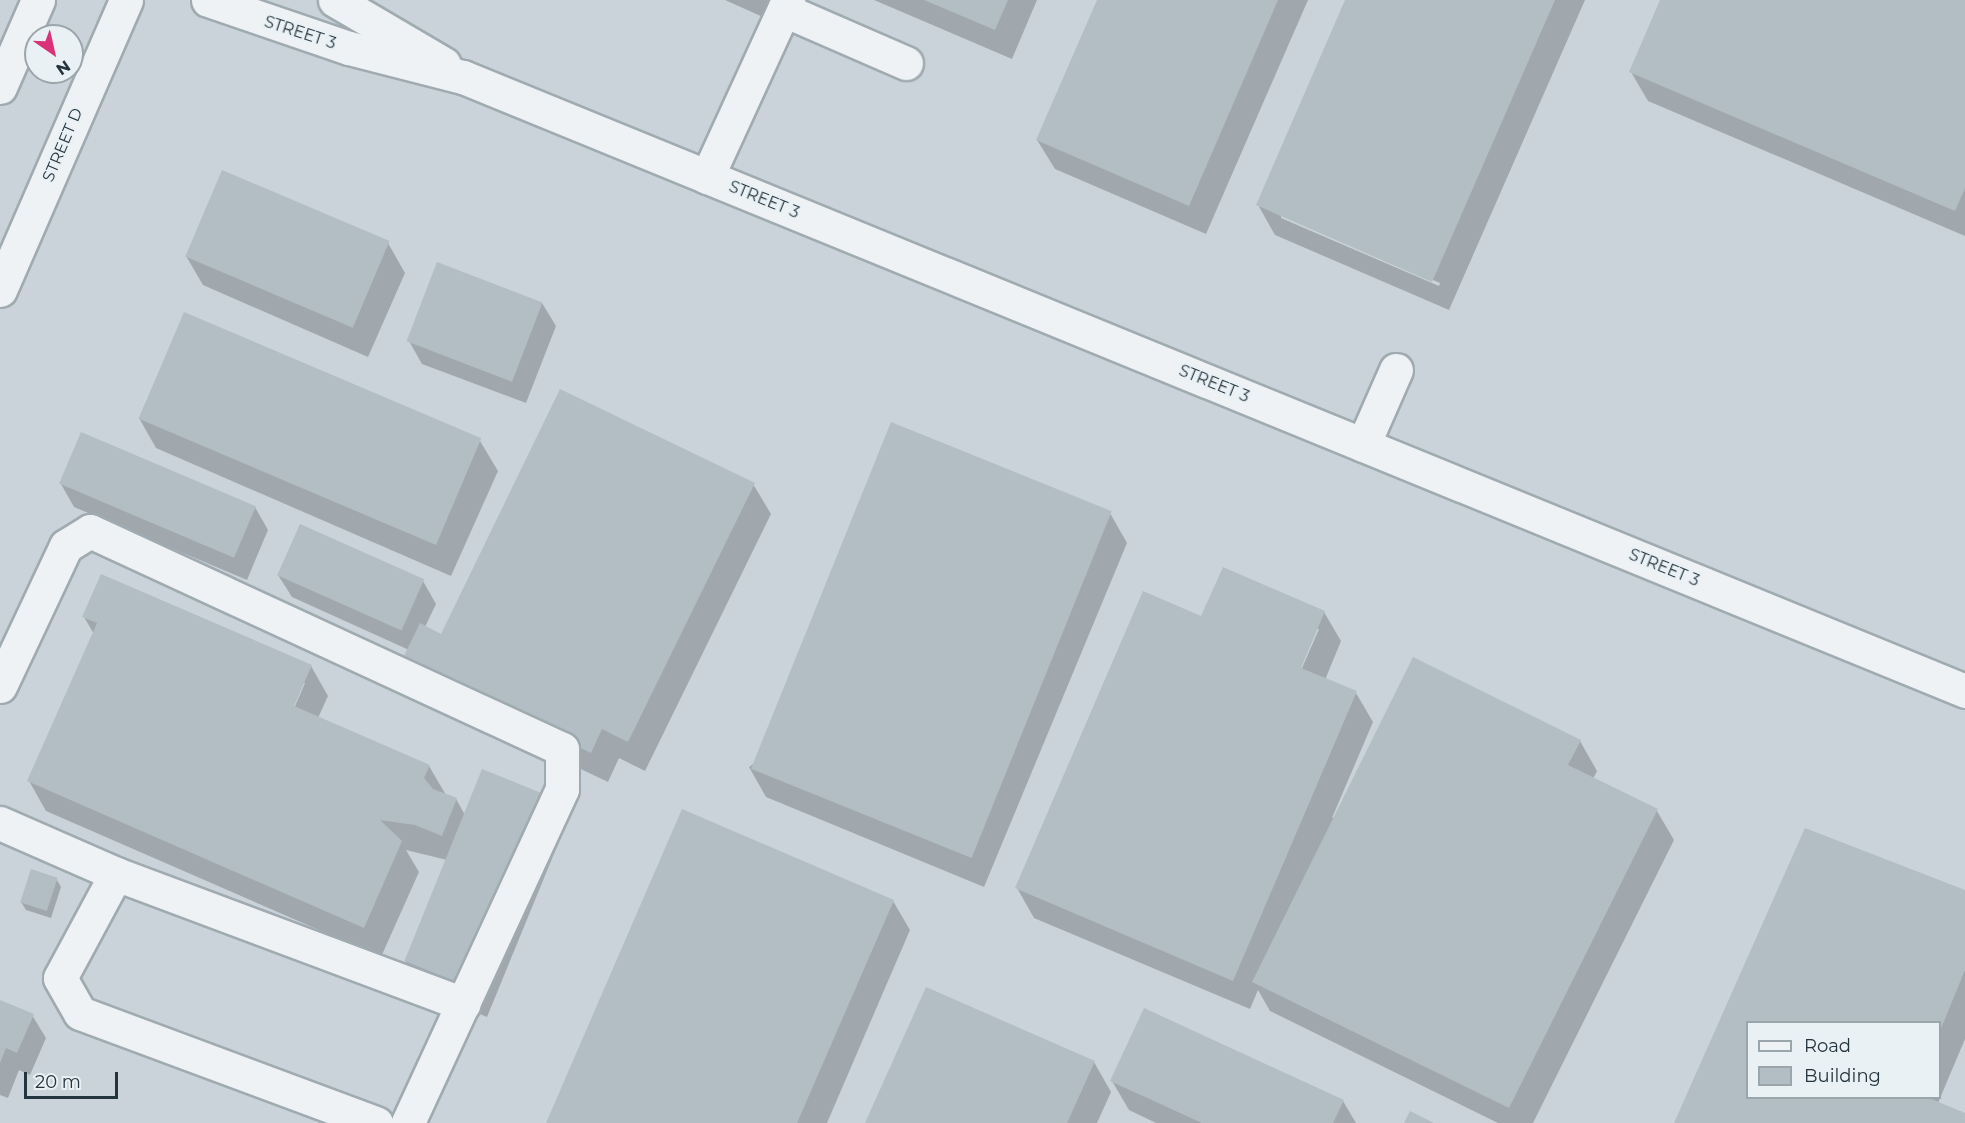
<!DOCTYPE html>
<style>
body{margin:0}
#map{position:relative;width:1965px;height:1123px;overflow:hidden;background:#dbe3e7;font-family:Montserrat,sans-serif}
div>[style]{position:absolute}
[style*='--x']{left:calc(var(--x)*1px);top:calc(var(--y)*1px);width:calc(var(--w)*1px);rotate:calc(var(--a)*1deg)}
.built>*{inset:0;background:#c9d3d9}
.shadow>*{inset:0;background:#0003}
.building>*{inset:0;background:#b2bec4;transform-origin:0 0}
.roads{filter:drop-shadow(2px 0 #a0abb1) drop-shadow(-2px 0 #a0abb1) drop-shadow(0 2px #a0abb1) drop-shadow(0 -2px #a0abb1)}
.minor>*{height:33px;margin:-16.5px;padding:0 16.5px;transform-origin:16.5px;border-radius:16.5px;background:#eef2f5}
span{translate:-50% -50%;white-space:nowrap;text-align:center;line-height:1.15;-webkit-text-stroke:5px #eaf1f5;paint-order:stroke}
.street-label{font-size:16px;color:#24343e}
.legend{position:absolute;left:1746px;top:1021px;width:195px;height:78px;box-sizing:border-box;background:#eaf1f5;border:2px solid #9ba5ac;margin:0;padding:8px 10px;list-style:none;font-size:18px;color:#24343e}
.legend li{display:flex;align-items:center;gap:12px;height:30px}
.legend b{width:30px;border:2px solid #9ba5ac}
.north{position:absolute;left:24px;top:24px;width:60px;height:60px;box-sizing:border-box;background:#eaf1f5;border:2px solid #9ba5ac;border-radius:50%;rotate:146deg;font-size:16px;font-weight:700;line-height:24px;text-align:center;color:#24343e}
.north::after{content:'';display:block;margin:auto;width:21px;height:27px;background:#da3279;clip-path:polygon(50% 0,100% 100%,50% 72%,0 100%)}
.scale{position:absolute;left:24px;top:1072px;width:94px;height:27px;box-sizing:border-box;border:3px solid #24343e;border-top:0;padding-left:8px;font-size:18px;line-height:21px;white-space:nowrap;color:#24343e;-webkit-text-stroke:4px #eaf1f5;paint-order:stroke}
</style>
<div id="map">
<div class="built">
<i style="clip-path:polygon(evenodd,0 0,1965px 0,1965px 1123px,0 1123px,0 0,36px 36px,72px 36px,72px 72px,36px 72px,36px 36px,0 0,1748px 1022px,1940px 1022px,1940px 1098px,1748px 1098px,1748px 1022px)"></i>
</div>
<div class="shadow">
<i style="clip-path:polygon(725px 0,773px 0,765px 18px)"></i>
<i style="clip-path:polygon(874px 0,1037px 0,1012px 59px)"></i>
<i style="clip-path:polygon(1098px 0,1308px 0,1206px 234px,1055px 169px,1037px 140px)"></i>
<i style="clip-path:polygon(evenodd,1346px 0,1585px 0,1449px 310px,1275px 235px,1258px 205px,1346px 0,1281px 214px,1440px 283px,1439px 286px,1281px 218px,1281px 214px)"></i>
<i style="clip-path:polygon(1662px 0,1965px 0,1965px 236px,1648px 101px,1631px 72px)"></i>
<i style="clip-path:polygon(388px 243px,405px 273px,368px 357px,203px 285px,186px 256px)"></i>
<i style="clip-path:polygon(542px 303px,556px 326px,526px 403px,422px 364px,409px 341px)"></i>
<i style="clip-path:polygon(185px 313px,480px 441px,498px 471px,451px 576px,156px 448px,139px 418px)"></i>
<i style="clip-path:polygon(61px 484px,255px 507px,268px 530px,247px 580px,74px 507px)"></i>
<i style="clip-path:polygon(753px 484px,771px 514px,645px 771px,619px 758px,608px 782px,420px 692px,409px 650px,292px 597px,278px 575px,423px 581px,436px 604px,425px 627px,442px 636px)"></i>
<i style="clip-path:polygon(1110px 513px,1127px 543px,984px 887px,766px 797px,749px 767px)"></i>
<i style="clip-path:polygon(evenodd,1324px 612px,1341px 641px,1325px 680px,1356px 693px,1373px 722px,1332px 818px,1580px 741px,1597px 771px,1593px 779px,1657px 811px,1674px 840px,1533px 1123px,1498px 1123px,1270px 1011px,1258px 990px,1250px 1009px,1034px 918px,1017px 888px,1202px 618px,1324px 612px,1316px 629px,1319px 629px,1299px 675px,1297px 674px,1316px 629px)"></i>
<i style="clip-path:polygon(evenodd,84px 617px,311px 666px,328px 696px,318px 718px,429px 766px,446px 795px,456px 799px,465px 815px,548px 797px,565px 827px,487px 1017px,422px 991px,405px 961px,447px 860px,406px 850px,419px 872px,381px 957px,46px 811px,29px 781px,94px 634px,84px 617px,302px 683px,305px 683px,292px 713px,289px 712px,302px 683px)"></i>
<i style="clip-path:polygon(evenodd,1805px 830px,1965px 892px,1965px 1039px,1938px 1103px,1965px 1115px,1965px 1123px,1676px 1123px,1805px 830px,1748px 1022px,1940px 1022px,1940px 1098px,1748px 1098px,1748px 1022px)"></i>
<i style="clip-path:polygon(57px 880px,61px 887px,51px 918px,26px 910px,21px 902px)"></i>
<i style="clip-path:polygon(893px 901px,910px 930px,827px 1123px,547px 1123px)"></i>
<i style="clip-path:polygon(0 1002px,32px 1015px,46px 1038px,30px 1075px,19px 1070px,8px 1098px,0 1095px)"></i>
<i style="clip-path:polygon(1094px 1062px,1111px 1092px,1097px 1123px,867px 1123px)"></i>
<i style="clip-path:polygon(1112px 1081px,1343px 1101px,1356px 1123px,1156px 1123px,1129px 1110px)"></i>
</div>
<div class="building">
<i style="clip-path:polygon(924px 0,1008px 0,995px 30px)"></i>
<i style="clip-path:polygon(1097px 0,1278px 0,1189px 206px,1036px 140px)"></i>
<i style="clip-path:polygon(1345px 0,1555px 0,1432px 282px,1256px 205px)"></i>
<i style="clip-path:polygon(1660px 0,1965px 0,1965px 188px,1955px 211px,1629px 72px)"></i>
<i style="left:222px;top:170px;width:182px;height:94px;rotate:23deg"></i>
<i style="left:437px;top:262px;width:113px;height:85px;rotate:21deg"></i>
<i style="left:184px;top:312px;width:323px;height:116px;rotate:23deg"></i>
<i style="clip-path:polygon(560px 389px,755px 483px,628px 742px,602px 729px,591px 753px,401px 662px,420px 623px,441px 634px)"></i>
<i style="left:891px;top:422px;width:238px;height:374px;rotate:22deg"></i>
<i style="left:81px;top:432px;width:190px;height:56px;rotate:23deg"></i>
<i style="left:300px;top:524px;width:136px;height:56px;rotate:24deg"></i>
<i style="clip-path:polygon(1223px 567px,1325px 611px,1301px 668px,1357px 691px,1233px 981px,1015px 888px,1143px 591px,1201px 616px)"></i>
<i style="clip-path:polygon(101px 574px,312px 665px,294px 706px,430px 765px,424px 778px,433px 789px,457px 798px,442px 836px,415px 825px,380px 820px,402px 841px,364px 928px,27px 781px,97px 623px,82px 617px)"></i>
<i style="clip-path:polygon(1413px 657px,1581px 740px,1568px 765px,1658px 809px,1509px 1108px,1252px 982px)"></i>
<i style="left:482px;top:769px;width:72px;height:207px;rotate:22deg"></i>
<i style="clip-path:polygon(682px 809px,894px 900px,797px 1123px,546px 1123px)"></i>
<i style="clip-path:polygon(1805px 828px,1965px 890px,1965px 970px,1940px 1031px,1940px 1022px,1748px 1022px,1748px 1098px,1929px 1098px,1965px 1113px,1965px 1123px,1674px 1123px)"></i>
<i style="left:31px;top:869px;width:28px;height:35px;rotate:18deg"></i>
<i style="clip-path:polygon(926px 987px,1095px 1061px,1067px 1123px,865px 1123px)"></i>
<i style="clip-path:polygon(0 1000px,34px 1014px,17px 1053px,6px 1048px,0 1063px)"></i>
<i style="clip-path:polygon(1144px 1008px,1344px 1100px,1333px 1123px,1202px 1123px,1110px 1081px)"></i>
<i style="clip-path:polygon(1410px 1111px,1434px 1123px,1404px 1123px)"></i>
</div>
<div class="roads">
<div class="minor">
<i style="--x:208;--y:0;--w:149;--a:18.8"></i>
<i style="--x:349;--y:48;--w:118;--a:14.3"></i>
<i style="--x:463;--y:77;--w:1623;--a:22.23"></i>
<i style="--x:335;--y:0;--w:126;--a:30.4"></i>
<i style="--x:784;--y:10;--w:133;--a:23.5"></i>
<i style="--x:0;--y:87;--w:95;--a:-66.4"></i>
<i style="--x:707;--y:177;--w:195;--a:-65.4"></i>
<i style="--x:0;--y:290;--w:316;--a:-66.5"></i>
<i style="--x:1363;--y:445;--w:82;--a:-66.3"></i>
<i style="--x:0;--y:686;--w:155;--a:-64.8"></i>
<i style="--x:66;--y:546;--w:28;--a:-32"></i>
<i style="--x:90;--y:531;--w:520;--a:24.79"></i>
<i style="--x:562;--y:749;--w:40;--a:90"></i>
<i style="--x:562;--y:789;--w:368;--a:114.8"></i>
<i style="--x:0;--y:823;--w:127;--a:23.7"></i>
<i style="--x:116;--y:874;--w:371;--a:20.5"></i>
<i style="--x:116;--y:874;--w:118;--a:118.3"></i>
<i style="--x:60;--y:978;--w:40;--a:60.3"></i>
<i style="--x:80;--y:1013;--w:316;--a:20.4"></i>
</div>
</div>
<div class="street-label">
<span style="left:300px;top:33px;rotate:18deg">STREET 3</span>
<span style="left:63px;top:145px;rotate:-67deg">STREET D</span>
<span style="left:764px;top:200px;rotate:22deg">STREET 3</span>
<span style="left:1214px;top:384px;rotate:22deg">STREET 3</span>
<span style="left:1664px;top:568px;rotate:22deg">STREET 3</span>
</div>
<ul class="legend">
<li><b style="height:8px;background:#eef2f5"></b>Road</li>
<li><b style="height:16px;background:#b2bec4"></b>Building</li>
</ul>
<div class="north">N</div>
<div class="scale">20 m</div>
</div>
